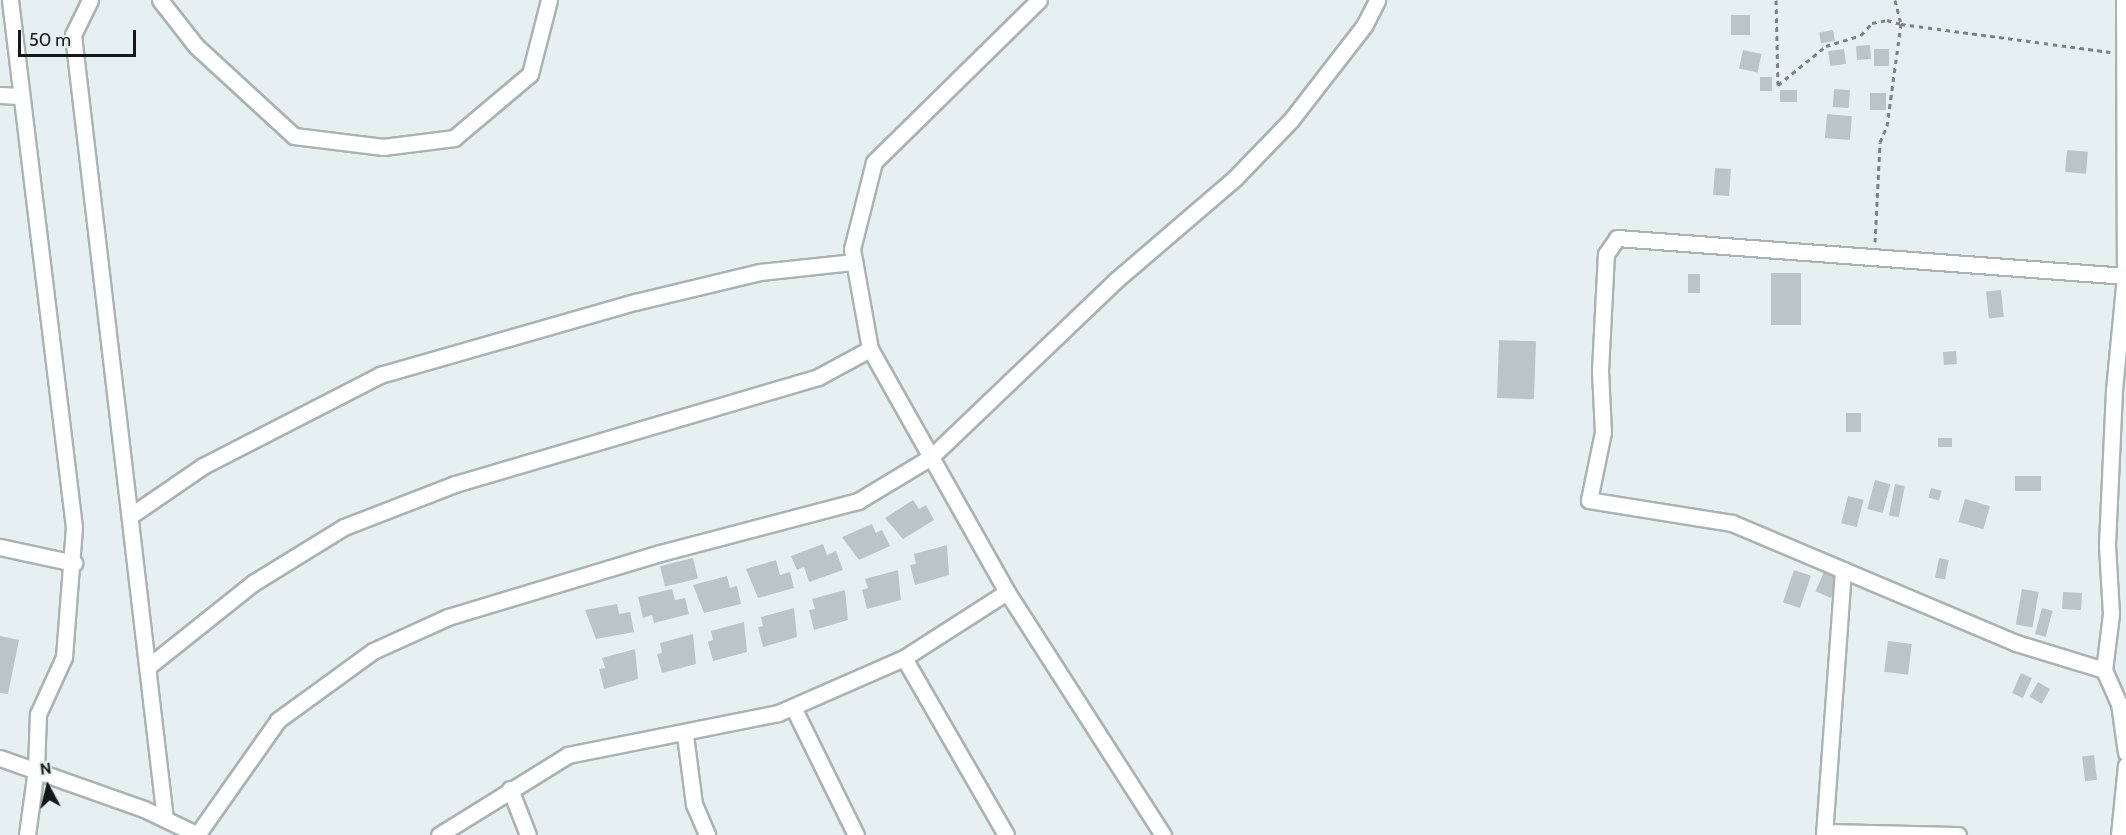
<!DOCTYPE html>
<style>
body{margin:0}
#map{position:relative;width:2126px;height:835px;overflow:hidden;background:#e7f0f0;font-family:Cabin,sans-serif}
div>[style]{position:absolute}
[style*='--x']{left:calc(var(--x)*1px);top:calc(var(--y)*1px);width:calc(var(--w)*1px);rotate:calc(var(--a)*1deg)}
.building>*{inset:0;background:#bcc5c5;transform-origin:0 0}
.path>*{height:3px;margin-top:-1.5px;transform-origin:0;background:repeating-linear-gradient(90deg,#7c8282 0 4.5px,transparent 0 9px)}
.roads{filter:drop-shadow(2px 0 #aab3b3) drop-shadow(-2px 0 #aab3b3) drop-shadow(0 2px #aab3b3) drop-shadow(0 -2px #aab3b3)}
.minor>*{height:15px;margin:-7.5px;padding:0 7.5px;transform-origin:7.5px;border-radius:7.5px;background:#fff}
span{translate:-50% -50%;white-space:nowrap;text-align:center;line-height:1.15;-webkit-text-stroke:5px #e7f0f0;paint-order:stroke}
.north{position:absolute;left:18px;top:757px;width:60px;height:60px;-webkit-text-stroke:4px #e7f0f0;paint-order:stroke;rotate:353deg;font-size:16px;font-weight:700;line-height:24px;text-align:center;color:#151818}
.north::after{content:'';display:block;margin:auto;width:21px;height:27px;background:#151818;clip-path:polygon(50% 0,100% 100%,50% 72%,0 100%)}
.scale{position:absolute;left:18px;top:30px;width:118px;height:27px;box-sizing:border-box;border:3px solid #151818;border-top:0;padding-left:8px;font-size:18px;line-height:21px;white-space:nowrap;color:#151818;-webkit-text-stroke:4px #e7f0f0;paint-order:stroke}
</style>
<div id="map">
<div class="building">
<i style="left:1731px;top:15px;width:19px;height:20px"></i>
<i style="left:1833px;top:30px;width:11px;height:14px;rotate:80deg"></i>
<i style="left:1870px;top:45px;width:14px;height:14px;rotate:86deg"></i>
<i style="left:1844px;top:49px;width:15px;height:16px;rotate:82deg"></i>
<i style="left:1874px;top:49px;width:15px;height:17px"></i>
<i style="left:1743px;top:50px;width:19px;height:19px;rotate:12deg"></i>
<i style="left:1760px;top:77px;width:12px;height:14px"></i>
<i style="left:1834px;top:89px;width:16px;height:18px;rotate:4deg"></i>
<i style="left:1780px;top:90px;width:17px;height:12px"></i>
<i style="left:1870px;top:93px;width:16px;height:17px"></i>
<i style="left:1827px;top:114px;width:25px;height:24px;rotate:5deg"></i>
<i style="left:2067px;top:150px;width:21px;height:22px;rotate:5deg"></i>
<i style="left:1715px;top:168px;width:16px;height:27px;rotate:4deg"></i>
<i style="left:1771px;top:273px;width:30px;height:52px"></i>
<i style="left:1688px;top:274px;width:12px;height:19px"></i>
<i style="left:2001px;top:290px;width:27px;height:15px;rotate:84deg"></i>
<i style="left:1499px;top:340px;width:37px;height:58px;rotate:2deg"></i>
<i style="left:1956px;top:351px;width:13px;height:13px;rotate:86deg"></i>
<i style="left:1846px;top:413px;width:15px;height:19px"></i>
<i style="left:1938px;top:438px;width:14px;height:9px"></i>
<i style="left:2041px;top:476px;width:15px;height:26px;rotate:90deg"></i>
<i style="left:1875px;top:480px;width:16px;height:30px;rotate:15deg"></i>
<i style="left:1895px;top:484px;width:10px;height:32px;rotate:11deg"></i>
<i style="left:1931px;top:488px;width:11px;height:10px;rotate:15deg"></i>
<i style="left:1848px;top:496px;width:16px;height:28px;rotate:14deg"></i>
<i style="left:1965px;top:499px;width:26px;height:24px;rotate:16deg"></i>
<i style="clip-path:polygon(913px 500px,919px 509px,926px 505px,934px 520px,903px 539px,885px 518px)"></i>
<i style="clip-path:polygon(872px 524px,876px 533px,882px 530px,890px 546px,859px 560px,842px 537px)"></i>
<i style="clip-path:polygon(823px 544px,827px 555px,836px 551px,843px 570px,809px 582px,804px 567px,797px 570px,791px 556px)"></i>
<i style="clip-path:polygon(947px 545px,949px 575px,915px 585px,910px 565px,916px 564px,914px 554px)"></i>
<i style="left:693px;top:558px;width:21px;height:34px;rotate:76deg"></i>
<i style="left:1939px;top:558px;width:10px;height:20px;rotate:11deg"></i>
<i style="clip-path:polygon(776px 560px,780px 575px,790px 572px,794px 588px,758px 598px,746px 569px)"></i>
<i style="clip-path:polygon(898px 570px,901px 600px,867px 609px,862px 590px,868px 588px,865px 579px)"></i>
<i style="left:1794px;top:570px;width:18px;height:34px;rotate:19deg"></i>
<i style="left:1824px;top:572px;width:17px;height:21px;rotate:24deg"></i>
<i style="clip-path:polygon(727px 576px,730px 588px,737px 586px,741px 604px,704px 613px,693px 585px)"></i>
<i style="clip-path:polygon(672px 589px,675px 600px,685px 598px,689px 614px,654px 623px,652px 615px,643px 618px,638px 597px)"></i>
<i style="left:2022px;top:589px;width:17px;height:36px;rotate:10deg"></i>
<i style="clip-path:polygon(845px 590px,848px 620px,814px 630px,809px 610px,815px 609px,812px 599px)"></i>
<i style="left:2063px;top:592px;width:19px;height:17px;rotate:3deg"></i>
<i style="clip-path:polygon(617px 604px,619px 614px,630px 612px,634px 632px,596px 639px,585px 610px)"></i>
<i style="clip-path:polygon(794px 608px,797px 637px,763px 647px,758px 627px,763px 626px,761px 617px)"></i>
<i style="left:2042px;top:608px;width:11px;height:27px;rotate:15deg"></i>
<i style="clip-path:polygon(744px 622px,747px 652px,713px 661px,708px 642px,713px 640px,711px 631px)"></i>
<i style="clip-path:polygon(693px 634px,696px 664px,662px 673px,657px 654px,662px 653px,660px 643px)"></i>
<i style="clip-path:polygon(0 636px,19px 640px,8px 694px,0 693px)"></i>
<i style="left:1888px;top:641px;width:24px;height:31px;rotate:7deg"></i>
<i style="clip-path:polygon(635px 649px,638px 679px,604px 689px,599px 669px,605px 668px,602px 658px)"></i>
<i style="left:2021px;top:673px;width:12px;height:22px;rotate:24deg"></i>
<i style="left:2038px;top:682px;width:14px;height:17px;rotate:30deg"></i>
<i style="left:2094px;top:755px;width:25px;height:12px;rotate:83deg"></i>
</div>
<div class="path">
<i style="--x:1776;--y:0;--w:85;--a:88.7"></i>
<i style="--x:1778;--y:85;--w:62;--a:-39.1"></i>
<i style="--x:1826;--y:46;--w:37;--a:-17"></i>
<i style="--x:1861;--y:35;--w:16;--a:-47"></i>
<i style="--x:1872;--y:23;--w:15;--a:-11"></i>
<i style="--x:1887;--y:20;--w:15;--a:16"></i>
<i style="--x:1895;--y:0;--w:25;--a:76"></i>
<i style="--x:1875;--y:242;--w:100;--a:-87.1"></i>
<i style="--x:1880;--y:142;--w:17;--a:-66"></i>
<i style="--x:1887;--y:126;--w:103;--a:-82.2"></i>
<i style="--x:1901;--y:24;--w:211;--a:7.6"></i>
</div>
<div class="roads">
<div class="minor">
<i style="--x:10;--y:0;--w:531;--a:83.08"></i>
<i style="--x:74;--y:527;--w:130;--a:94.4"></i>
<i style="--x:64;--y:657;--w:63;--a:114.5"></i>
<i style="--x:38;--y:714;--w:55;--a:92.1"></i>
<i style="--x:36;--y:769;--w:67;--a:97.8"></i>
<i style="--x:90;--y:0;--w:39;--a:116"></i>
<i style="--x:73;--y:35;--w:789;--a:83.31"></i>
<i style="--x:160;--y:0;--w:58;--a:52"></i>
<i style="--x:196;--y:46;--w:133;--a:42.6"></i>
<i style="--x:294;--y:136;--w:90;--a:7"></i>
<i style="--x:383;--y:147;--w:72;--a:-7.2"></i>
<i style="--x:454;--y:138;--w:99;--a:-40.1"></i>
<i style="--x:530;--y:74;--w:76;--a:-75.6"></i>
<i style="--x:2124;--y:0;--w:276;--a:89.8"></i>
<i style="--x:2125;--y:276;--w:115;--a:95.5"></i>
<i style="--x:2114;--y:390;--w:155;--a:92.6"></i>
<i style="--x:2107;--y:545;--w:69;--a:86.7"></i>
<i style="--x:2111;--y:614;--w:56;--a:97.1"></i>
<i style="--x:2104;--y:670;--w:36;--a:66"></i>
<i style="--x:2119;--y:703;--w:50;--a:82"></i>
<i style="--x:0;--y:95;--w:20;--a:3"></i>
<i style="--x:130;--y:516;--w:88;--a:-34.4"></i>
<i style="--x:203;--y:466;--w:199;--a:-27.2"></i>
<i style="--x:380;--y:375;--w:265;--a:-16"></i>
<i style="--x:635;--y:302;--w:129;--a:-13.5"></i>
<i style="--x:760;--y:272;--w:95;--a:-6.1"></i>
<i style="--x:0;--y:547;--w:76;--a:12.2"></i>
<i style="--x:1843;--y:570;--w:263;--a:94.1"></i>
<i style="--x:1824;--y:832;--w:134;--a:1.3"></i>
<i style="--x:1007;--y:592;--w:279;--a:-119.4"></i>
<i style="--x:870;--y:349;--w:102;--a:-100.2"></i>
<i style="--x:852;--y:249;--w:90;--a:-75.8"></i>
<i style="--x:874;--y:162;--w:231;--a:-44.5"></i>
<i style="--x:904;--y:658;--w:204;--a:60"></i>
<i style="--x:149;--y:666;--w:133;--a:-38.6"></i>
<i style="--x:253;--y:583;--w:107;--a:-31.6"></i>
<i style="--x:344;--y:527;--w:119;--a:-21.2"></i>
<i style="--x:455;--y:484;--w:378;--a:-16.4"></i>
<i style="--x:818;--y:377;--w:59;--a:-28.3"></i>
<i style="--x:2104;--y:670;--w:92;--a:-162.9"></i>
<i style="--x:2016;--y:643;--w:308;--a:-157.1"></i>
<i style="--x:1732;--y:523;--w:145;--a:-170.9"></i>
<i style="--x:1589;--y:500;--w:69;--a:-78.4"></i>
<i style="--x:1603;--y:432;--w:61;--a:-92.8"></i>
<i style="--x:1600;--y:371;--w:117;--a:-87.1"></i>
<i style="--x:1606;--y:254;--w:19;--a:-55"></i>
<i style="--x:1617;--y:238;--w:510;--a:4.27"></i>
<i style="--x:793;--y:707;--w:143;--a:63.8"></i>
<i style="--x:685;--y:735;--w:70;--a:82.6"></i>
<i style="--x:694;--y:804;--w:34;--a:67"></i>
<i style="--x:0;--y:758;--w:153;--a:19.5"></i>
<i style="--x:144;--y:809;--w:60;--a:25.7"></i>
<i style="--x:510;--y:789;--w:49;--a:68.6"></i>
<i style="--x:197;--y:835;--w:141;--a:-54.8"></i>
<i style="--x:278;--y:720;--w:117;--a:-36"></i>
<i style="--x:373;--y:651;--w:82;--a:-24.4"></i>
<i style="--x:448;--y:617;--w:221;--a:-16.8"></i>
<i style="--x:660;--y:553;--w:205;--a:-14.7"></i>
<i style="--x:858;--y:501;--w:85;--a:-31.1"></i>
<i style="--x:931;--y:457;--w:255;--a:-43.7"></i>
<i style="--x:1115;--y:281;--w:158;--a:-40.6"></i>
<i style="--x:1235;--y:178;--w:81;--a:-46"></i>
<i style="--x:1291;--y:120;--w:119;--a:-52.2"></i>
<i style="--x:1364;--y:26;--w:29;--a:-63"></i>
<i style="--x:439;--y:835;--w:152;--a:-31.8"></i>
<i style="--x:568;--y:755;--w:214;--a:-11.3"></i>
<i style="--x:778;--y:713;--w:137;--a:-23.6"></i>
<i style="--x:904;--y:658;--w:122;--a:-32.7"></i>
<i style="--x:1007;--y:592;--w:289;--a:57.3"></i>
<i style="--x:2119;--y:835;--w:70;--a:-84.3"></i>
</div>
</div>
<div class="north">N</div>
<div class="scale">50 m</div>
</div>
